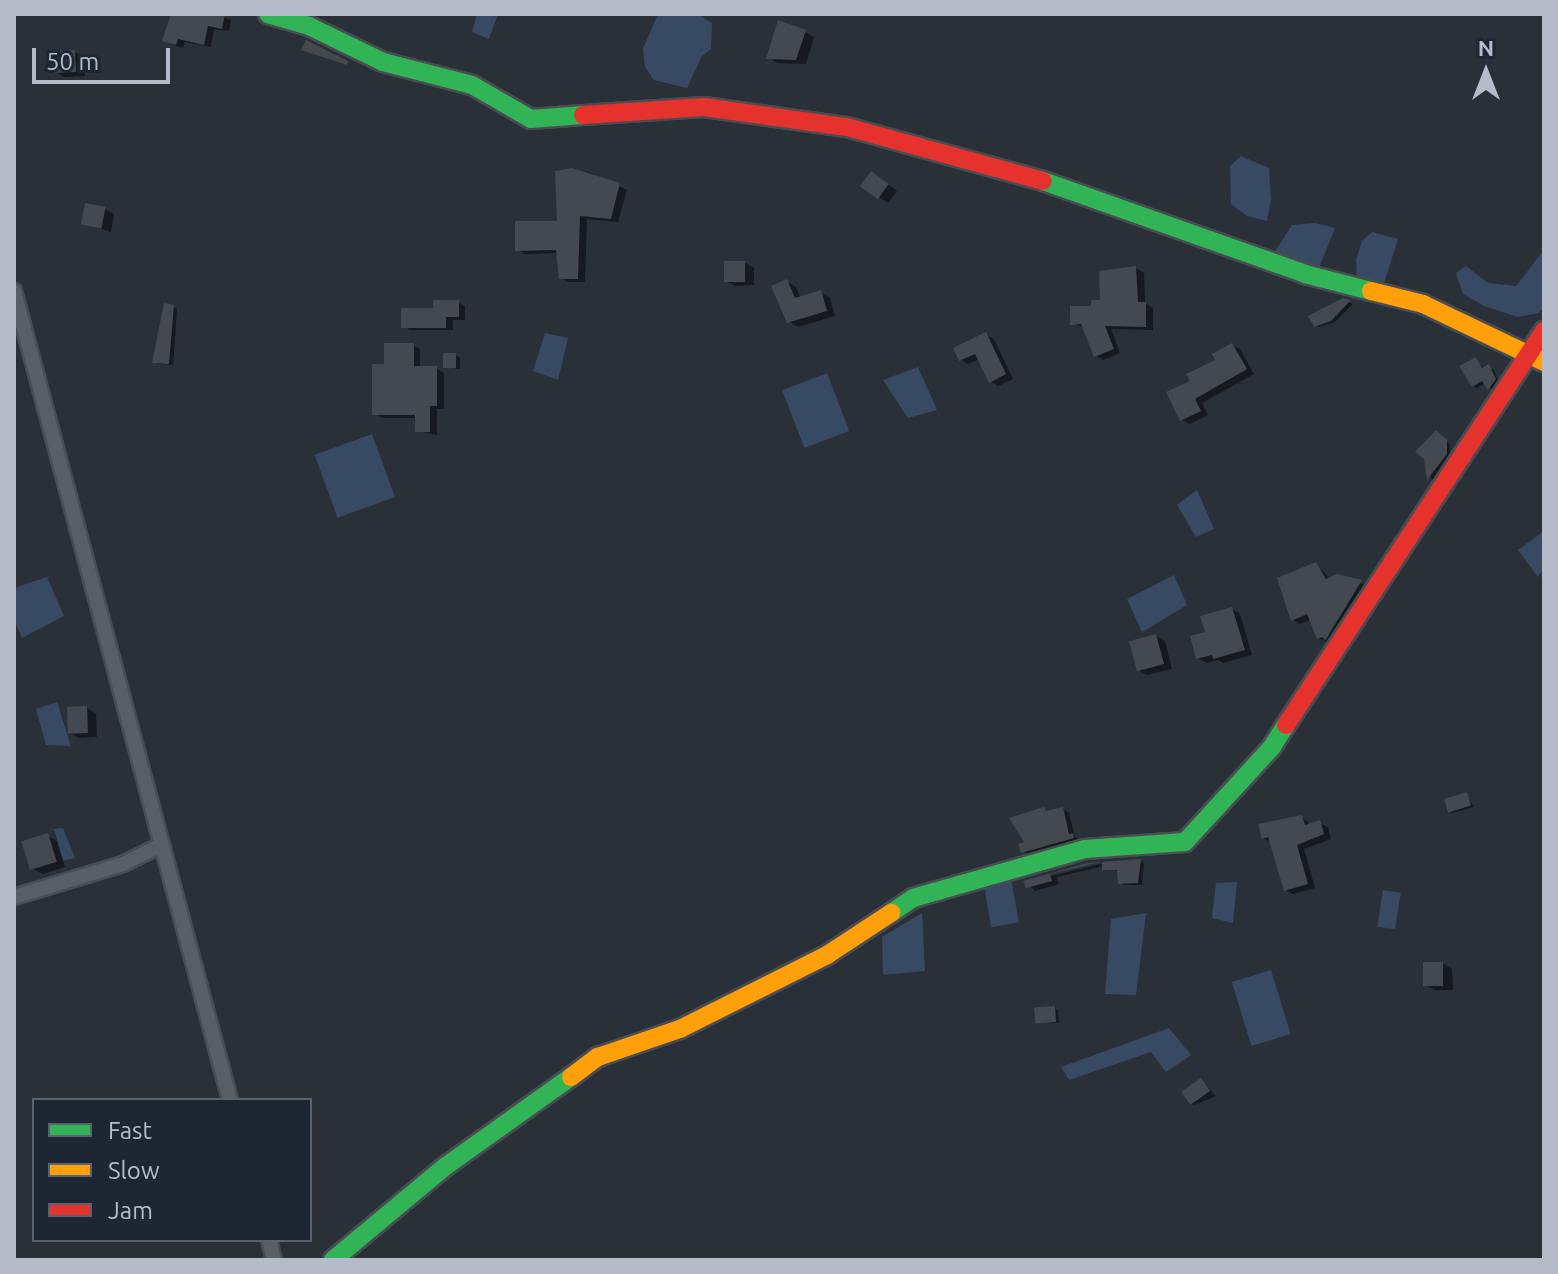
<!DOCTYPE html>
<style>
body{margin:0}
#map{position:relative;width:1558px;height:1274px;overflow:hidden;background:#2a3038;font-family:Ubuntu,sans-serif}
div>[style]{position:absolute}
[style*='--x']{left:calc(var(--x)*1px);top:calc(var(--y)*1px);width:calc(var(--w)*1px);rotate:calc(var(--a)*1deg)}
.water>*{inset:0;background:#384963;transform-origin:0 0}
.shadow>*{inset:0;background:#0007}
.building>*{inset:0;background:#444950;transform-origin:0 0}
.roads{filter:drop-shadow(2px 0 #484c53) drop-shadow(-2px 0 #484c53) drop-shadow(0 2px #484c53) drop-shadow(0 -2px #484c53)}
.street>*{height:14px;margin:-7px;padding:0 7px;transform-origin:7px;border-radius:7px;background:#5a5e66}
.fast>*{height:18px;margin:-9px;padding:0 9px;transform-origin:9px;border-radius:9px;background:#30b455}
.slow>*{height:18px;margin:-9px;padding:0 9px;transform-origin:9px;border-radius:9px;background:#ff9f0a}
.jam>*{height:18px;margin:-9px;padding:0 9px;transform-origin:9px;border-radius:9px;background:#e5322d}
span{translate:-50% -50%;white-space:nowrap;text-align:center;line-height:1.15;-webkit-text-stroke:6px #1d2633;paint-order:stroke}
.frame{position:absolute;inset:0;border:16px solid #b4bcc9;pointer-events:none}
.legend{position:absolute;left:32px;top:1098px;width:280px;height:144px;box-sizing:border-box;background:#1d2633;border:2px solid #59626f;margin:0;padding:10px 14px;list-style:none;font-size:24px;color:#b4bcc9}
.legend li{display:flex;align-items:center;gap:16px;height:40px}
.legend b{width:40px;border:2px solid #59626f}
.north{position:absolute;left:1446px;top:32px;width:80px;height:80px;-webkit-text-stroke:6px #1d2633;paint-order:stroke;rotate:0deg;font-size:22px;font-weight:700;line-height:32px;text-align:center;color:#b4bcc9}
.north::after{content:'';display:block;margin:auto;width:28px;height:36px;background:#b4bcc9;clip-path:polygon(50% 0,100% 100%,50% 72%,0 100%)}
.scale{position:absolute;left:32px;top:48px;width:138px;height:36px;box-sizing:border-box;border:4px solid #b4bcc9;border-top:0;padding-left:10px;font-size:24px;line-height:28px;white-space:nowrap;color:#b4bcc9;-webkit-text-stroke:6px #1d2633;paint-order:stroke}
</style>
<div id="map">
<div class="water">
<i style="clip-path:polygon(477px 14px,498px 14px,489px 39px,472px 32px)"></i>
<i style="clip-path:polygon(658px 14px,698px 14px,712px 23px,711px 49px,702px 56px,687px 88px,654px 80px,645px 67px,643px 49px)"></i>
<i style="clip-path:polygon(1241px 156px,1269px 168px,1271px 200px,1267px 221px,1247px 216px,1231px 204px,1230px 166px)"></i>
<i style="clip-path:polygon(1315px 223px,1335px 228px,1319px 268px,1274px 253px,1292px 225px)"></i>
<i style="clip-path:polygon(1372px 232px,1398px 239px,1383px 287px,1357px 280px,1356px 260px,1362px 241px)"></i>
<i style="clip-path:polygon(1544px 250px,1544px 307px,1539px 313px,1518px 317px,1484px 306px,1463px 294px,1456px 273px,1466px 266px,1488px 283px,1516px 286px)"></i>
<i style="clip-path:polygon(545px 333px,568px 338px,558px 380px,533px 371px)"></i>
<i style="clip-path:polygon(918px 367px,937px 410px,908px 418px,883px 380px)"></i>
<i style="left:827px;top:373px;width:62px;height:48px;rotate:69deg"></i>
<i style="left:372px;top:434px;width:67px;height:61px;rotate:70deg"></i>
<i style="clip-path:polygon(1197px 490px,1214px 529px,1196px 537px,1177px 505px)"></i>
<i style="clip-path:polygon(1544px 531px,1544px 568px,1538px 577px,1518px 550px)"></i>
<i style="clip-path:polygon(1174px 575px,1187px 605px,1142px 632px,1127px 599px)"></i>
<i style="clip-path:polygon(47px 577px,64px 616px,22px 638px,14px 620px,14px 588px)"></i>
<i style="clip-path:polygon(57px 702px,71px 746px,46px 745px,36px 709px)"></i>
<i style="clip-path:polygon(63px 828px,75px 858px,63px 861px,54px 829px)"></i>
<i style="left:1011px;top:878px;width:45px;height:28px;rotate:80deg"></i>
<i style="clip-path:polygon(1237px 882px,1233px 923px,1212px 918px,1216px 883px)"></i>
<i style="left:1383px;top:890px;width:18px;height:37px;rotate:9deg"></i>
<i style="clip-path:polygon(922px 913px,925px 971px,883px 975px,882px 937px)"></i>
<i style="clip-path:polygon(1146px 913px,1136px 995px,1105px 994px,1111px 919px)"></i>
<i style="left:1271px;top:970px;width:67px;height:41px;rotate:73deg"></i>
<i style="clip-path:polygon(1169px 1028px,1191px 1055px,1166px 1072px,1151px 1052px,1069px 1080px,1061px 1067px)"></i>
</div>
<div class="shadow">
<i style="clip-path:polygon(173px 14px,216px 14px,231px 20px,229px 31px,214px 29px,211px 47px,185px 42px,183px 48px,171px 44px)"></i>
<i style="clip-path:polygon(805px 32px,814px 37px,806px 64px,778px 63px,769px 58px)"></i>
<i style="clip-path:polygon(75px 52px,84px 58px,85px 76px,65px 77px,55px 72px)"></i>
<i style="clip-path:polygon(572px 170px,590px 173px,627px 190px,618px 222px,587px 219px,585px 282px,568px 282px,561px 278px,558px 253px,525px 254px,517px 249px,559px 223px)"></i>
<i style="clip-path:polygon(881px 179px,897px 191px,888px 203px,862px 185px)"></i>
<i style="clip-path:polygon(105px 209px,114px 214px,111px 232px,83px 223px)"></i>
<i style="clip-path:polygon(745px 263px,754px 268px,754px 285px,735px 286px,726px 281px)"></i>
<i style="clip-path:polygon(1136px 268px,1144px 273px,1145px 303px,1153px 308px,1153px 330px,1111px 329px,1120px 353px,1103px 360px,1095px 355px,1085px 328px,1072px 323px,1103px 302px)"></i>
<i style="clip-path:polygon(786px 281px,796px 287px,801px 299px,820px 292px,830px 298px,835px 316px,798px 327px,788px 321px)"></i>
<i style="clip-path:polygon(1344px 300px,1353px 304px,1335px 322px,1319px 327px,1315px 325px)"></i>
<i style="clip-path:polygon(458px 302px,465px 306px,465px 320px,453px 320px,453px 330px,410px 330px,403px 326px)"></i>
<i style="clip-path:polygon(173px 307px,177px 309px,173px 365px,158px 364px,154px 362px)"></i>
<i style="clip-path:polygon(986px 335px,994px 339px,1013px 379px,998px 386px,990px 381px,980px 359px,968px 364px,960px 359px)"></i>
<i style="clip-path:polygon(413px 345px,420px 349px,420px 368px,436px 368px,444px 373px,444px 409px,437px 409px,437px 435px,417px 431px,417px 418px,382px 418px,374px 414px)"></i>
<i style="clip-path:polygon(1232px 345px,1240px 349px,1254px 374px,1202px 403px,1208px 415px,1190px 424px,1182px 420px)"></i>
<i style="clip-path:polygon(456px 355px,460px 358px,460px 369px,445px 367px)"></i>
<i style="clip-path:polygon(1476px 359px,1484px 369px,1493px 369px,1499px 382px,1493px 391px,1486px 383px,1477px 388px,1473px 386px)"></i>
<i style="clip-path:polygon(1440px 435px,1450px 444px,1450px 456px,1432px 481px,1426px 458px)"></i>
<i style="clip-path:polygon(1316px 564px,1330px 579px,1337px 576px,1368px 586px,1326px 642px,1318px 638px,1311px 620px,1300px 624px,1293px 620px)"></i>
<i style="clip-path:polygon(1232px 609px,1240px 614px,1252px 655px,1223px 663px,1218px 660px,1207px 663px,1198px 658px,1208px 633px)"></i>
<i style="clip-path:polygon(1156px 636px,1165px 641px,1172px 669px,1147px 675px,1138px 670px)"></i>
<i style="clip-path:polygon(87px 708px,96px 714px,97px 737px,79px 738px,70px 733px)"></i>
<i style="clip-path:polygon(1466px 794px,1474px 807px,1453px 813px,1449px 810px)"></i>
<i style="clip-path:polygon(1062px 809px,1069px 813px,1075px 837px,1079px 839px,1029px 855px,1023px 851px,1044px 810px,1049px 812px)"></i>
<i style="clip-path:polygon(1302px 817px,1311px 825px,1319px 823px,1328px 827px,1331px 839px,1304px 849px,1315px 888px,1293px 894px,1285px 890px,1272px 843px,1263px 838px)"></i>
<i style="clip-path:polygon(47px 836px,57px 841px,65px 867px,43px 874px,33px 869px)"></i>
<i style="clip-path:polygon(1141px 861px,1144px 863px,1142px 885px,1124px 885px,1120px 883px,1119px 871px,1104px 869px)"></i>
<i style="clip-path:polygon(1100px 864px,1104px 866px,1057px 877px,1059px 884px,1035px 891px,1026px 882px)"></i>
<i style="clip-path:polygon(1443px 964px,1452px 969px,1453px 990px,1435px 990px,1425px 985px)"></i>
<i style="clip-path:polygon(1054px 1008px,1058px 1010px,1059px 1023px,1037px 1022px)"></i>
<i style="clip-path:polygon(1201px 1080px,1216px 1096px,1194px 1105px,1187px 1100px)"></i>
</div>
<div class="building">
<i style="clip-path:polygon(171px 14px,225px 14px,222px 29px,208px 26px,204px 45px,178px 39px,176px 45px,162px 41px)"></i>
<i style="clip-path:polygon(778px 20px,806px 30px,796px 60px,766px 59px)"></i>
<i style="clip-path:polygon(306px 40px,348px 61px,347px 65px,301px 50px)"></i>
<i style="left:75px;top:50px;width:22px;height:22px;rotate:87deg"></i>
<i style="clip-path:polygon(572px 168px,620px 183px,611px 219px,580px 216px,578px 279px,559px 279px,556px 250px,515px 251px,515px 221px,557px 221px,555px 171px)"></i>
<i style="left:871px;top:171px;width:22px;height:19px;rotate:36deg"></i>
<i style="left:85px;top:203px;width:21px;height:22px;rotate:11deg"></i>
<i style="left:724px;top:261px;width:21px;height:21px"></i>
<i style="clip-path:polygon(1136px 266px,1138px 302px,1146px 302px,1146px 327px,1105px 326px,1114px 349px,1094px 357px,1081px 324px,1070px 325px,1070px 306px,1091px 306px,1091px 300px,1100px 300px,1099px 271px)"></i>
<i style="clip-path:polygon(787px 279px,795px 298px,821px 290px,827px 311px,787px 323px,771px 286px)"></i>
<i style="clip-path:polygon(1343px 298px,1351px 300px,1331px 321px,1314px 327px,1308px 316px)"></i>
<i style="clip-path:polygon(433px 300px,459px 300px,459px 317px,446px 317px,446px 328px,401px 328px,401px 308px,433px 308px)"></i>
<i style="clip-path:polygon(164px 303px,174px 305px,169px 364px,152px 363px)"></i>
<i style="clip-path:polygon(986px 332px,1006px 374px,989px 383px,975px 354px,959px 361px,953px 348px)"></i>
<i style="clip-path:polygon(384px 343px,414px 343px,414px 366px,437px 366px,437px 406px,430px 406px,430px 432px,415px 432px,415px 415px,372px 415px,372px 364px,384px 364px)"></i>
<i style="clip-path:polygon(1232px 343px,1247px 369px,1195px 399px,1201px 411px,1180px 421px,1166px 392px,1190px 381px,1186px 374px,1215px 360px,1212px 354px)"></i>
<i style="left:443px;top:353px;width:13px;height:15px"></i>
<i style="clip-path:polygon(1476px 357px,1482px 368px,1489px 364px,1496px 379px,1488px 390px,1482px 381px,1472px 387px,1459px 366px)"></i>
<i style="clip-path:polygon(1436px 430px,1447px 440px,1447px 454px,1427px 480px,1424px 459px,1415px 452px)"></i>
<i style="clip-path:polygon(1316px 562px,1326px 579px,1337px 574px,1362px 580px,1325px 641px,1323px 637px,1317px 639px,1307px 614px,1291px 621px,1277px 578px)"></i>
<i style="clip-path:polygon(1232px 607px,1245px 650px,1213px 659px,1212px 655px,1196px 659px,1190px 636px,1205px 632px,1200px 616px)"></i>
<i style="left:1156px;top:634px;width:31px;height:28px;rotate:75deg"></i>
<i style="left:87px;top:706px;width:27px;height:20px;rotate:88deg"></i>
<i style="left:1467px;top:792px;width:14px;height:24px;rotate:73deg"></i>
<i style="clip-path:polygon(1044px 807px,1046px 811px,1063px 807px,1069px 834px,1073px 833px,1074px 838px,1021px 853px,1018px 844px,1024px 842px,1009px 818px)"></i>
<i style="clip-path:polygon(1302px 815px,1305px 825px,1320px 820px,1324px 834px,1297px 845px,1308px 884px,1284px 891px,1268px 837px,1262px 839px,1258px 824px)"></i>
<i style="left:48px;top:833px;width:30px;height:28px;rotate:73deg"></i>
<i style="clip-path:polygon(1141px 859px,1138px 883px,1118px 884px,1117px 870px,1102px 870px,1102px 862px)"></i>
<i style="clip-path:polygon(1101px 862px,1050px 874px,1052px 881px,1026px 888px,1023px 881px,1087px 863px)"></i>
<i style="left:1423px;top:962px;width:20px;height:24px"></i>
<i style="left:1055px;top:1006px;width:16px;height:21px;rotate:86deg"></i>
<i style="left:1201px;top:1078px;width:16px;height:24px;rotate:55deg"></i>
</div>
<div class="roads">
<div class="street">
<i style="--x:14;--y:291;--w:837;--a:75.05"></i>
<i style="--x:14;--y:897;--w:114;--a:-16.8"></i>
<i style="--x:123;--y:864;--w:42;--a:-26.6"></i>
<i style="--x:269;--y:1240;--w:21;--a:76"></i>
</div>
<div class="fast">
<i style="--x:268;--y:14;--w:43;--a:16.3"></i>
<i style="--x:309;--y:26;--w:82;--a:25.9"></i>
<i style="--x:383;--y:62;--w:92;--a:14.5"></i>
<i style="--x:472;--y:85;--w:68;--a:30"></i>
<i style="--x:531;--y:119;--w:52;--a:-4.4"></i>
<i style="--x:1043;--y:181;--w:278;--a:19.5"></i>
<i style="--x:1305;--y:274;--w:68;--a:14.4"></i>
<i style="--x:891;--y:913;--w:27;--a:-34"></i>
<i style="--x:913;--y:898;--w:179;--a:-15.9"></i>
<i style="--x:1085;--y:849;--w:100;--a:-4"></i>
<i style="--x:1185;--y:842;--w:129;--a:-47.5"></i>
<i style="--x:1272;--y:747;--w:26;--a:-58"></i>
<i style="--x:333;--y:1260;--w:147;--a:-39.8"></i>
<i style="--x:446;--y:1166;--w:153;--a:-35.5"></i>
</div>
<div class="slow">
<i style="--x:1371;--y:291;--w:54;--a:14"></i>
<i style="--x:1423;--y:304;--w:134;--a:25.6"></i>
<i style="--x:571;--y:1077;--w:34;--a:-37"></i>
<i style="--x:598;--y:1057;--w:87;--a:-18.9"></i>
<i style="--x:680;--y:1029;--w:165;--a:-26.7"></i>
<i style="--x:827;--y:955;--w:77;--a:-33.3"></i>
</div>
<div class="jam">
<i style="--x:583;--y:115;--w:121;--a:-3.8"></i>
<i style="--x:704;--y:107;--w:144;--a:8"></i>
<i style="--x:847;--y:127;--w:203;--a:15.4"></i>
<i style="--x:1286;--y:725;--w:471;--a:-56.8"></i>
</div>
</div>
<div class="frame"></div>
<ul class="legend">
<li><b style="height:10px;background:#30b455"></b>Fast</li>
<li><b style="height:10px;background:#ff9f0a"></b>Slow</li>
<li><b style="height:10px;background:#e5322d"></b>Jam</li>
</ul>
<div class="north">N</div>
<div class="scale">50 m</div>
</div>
